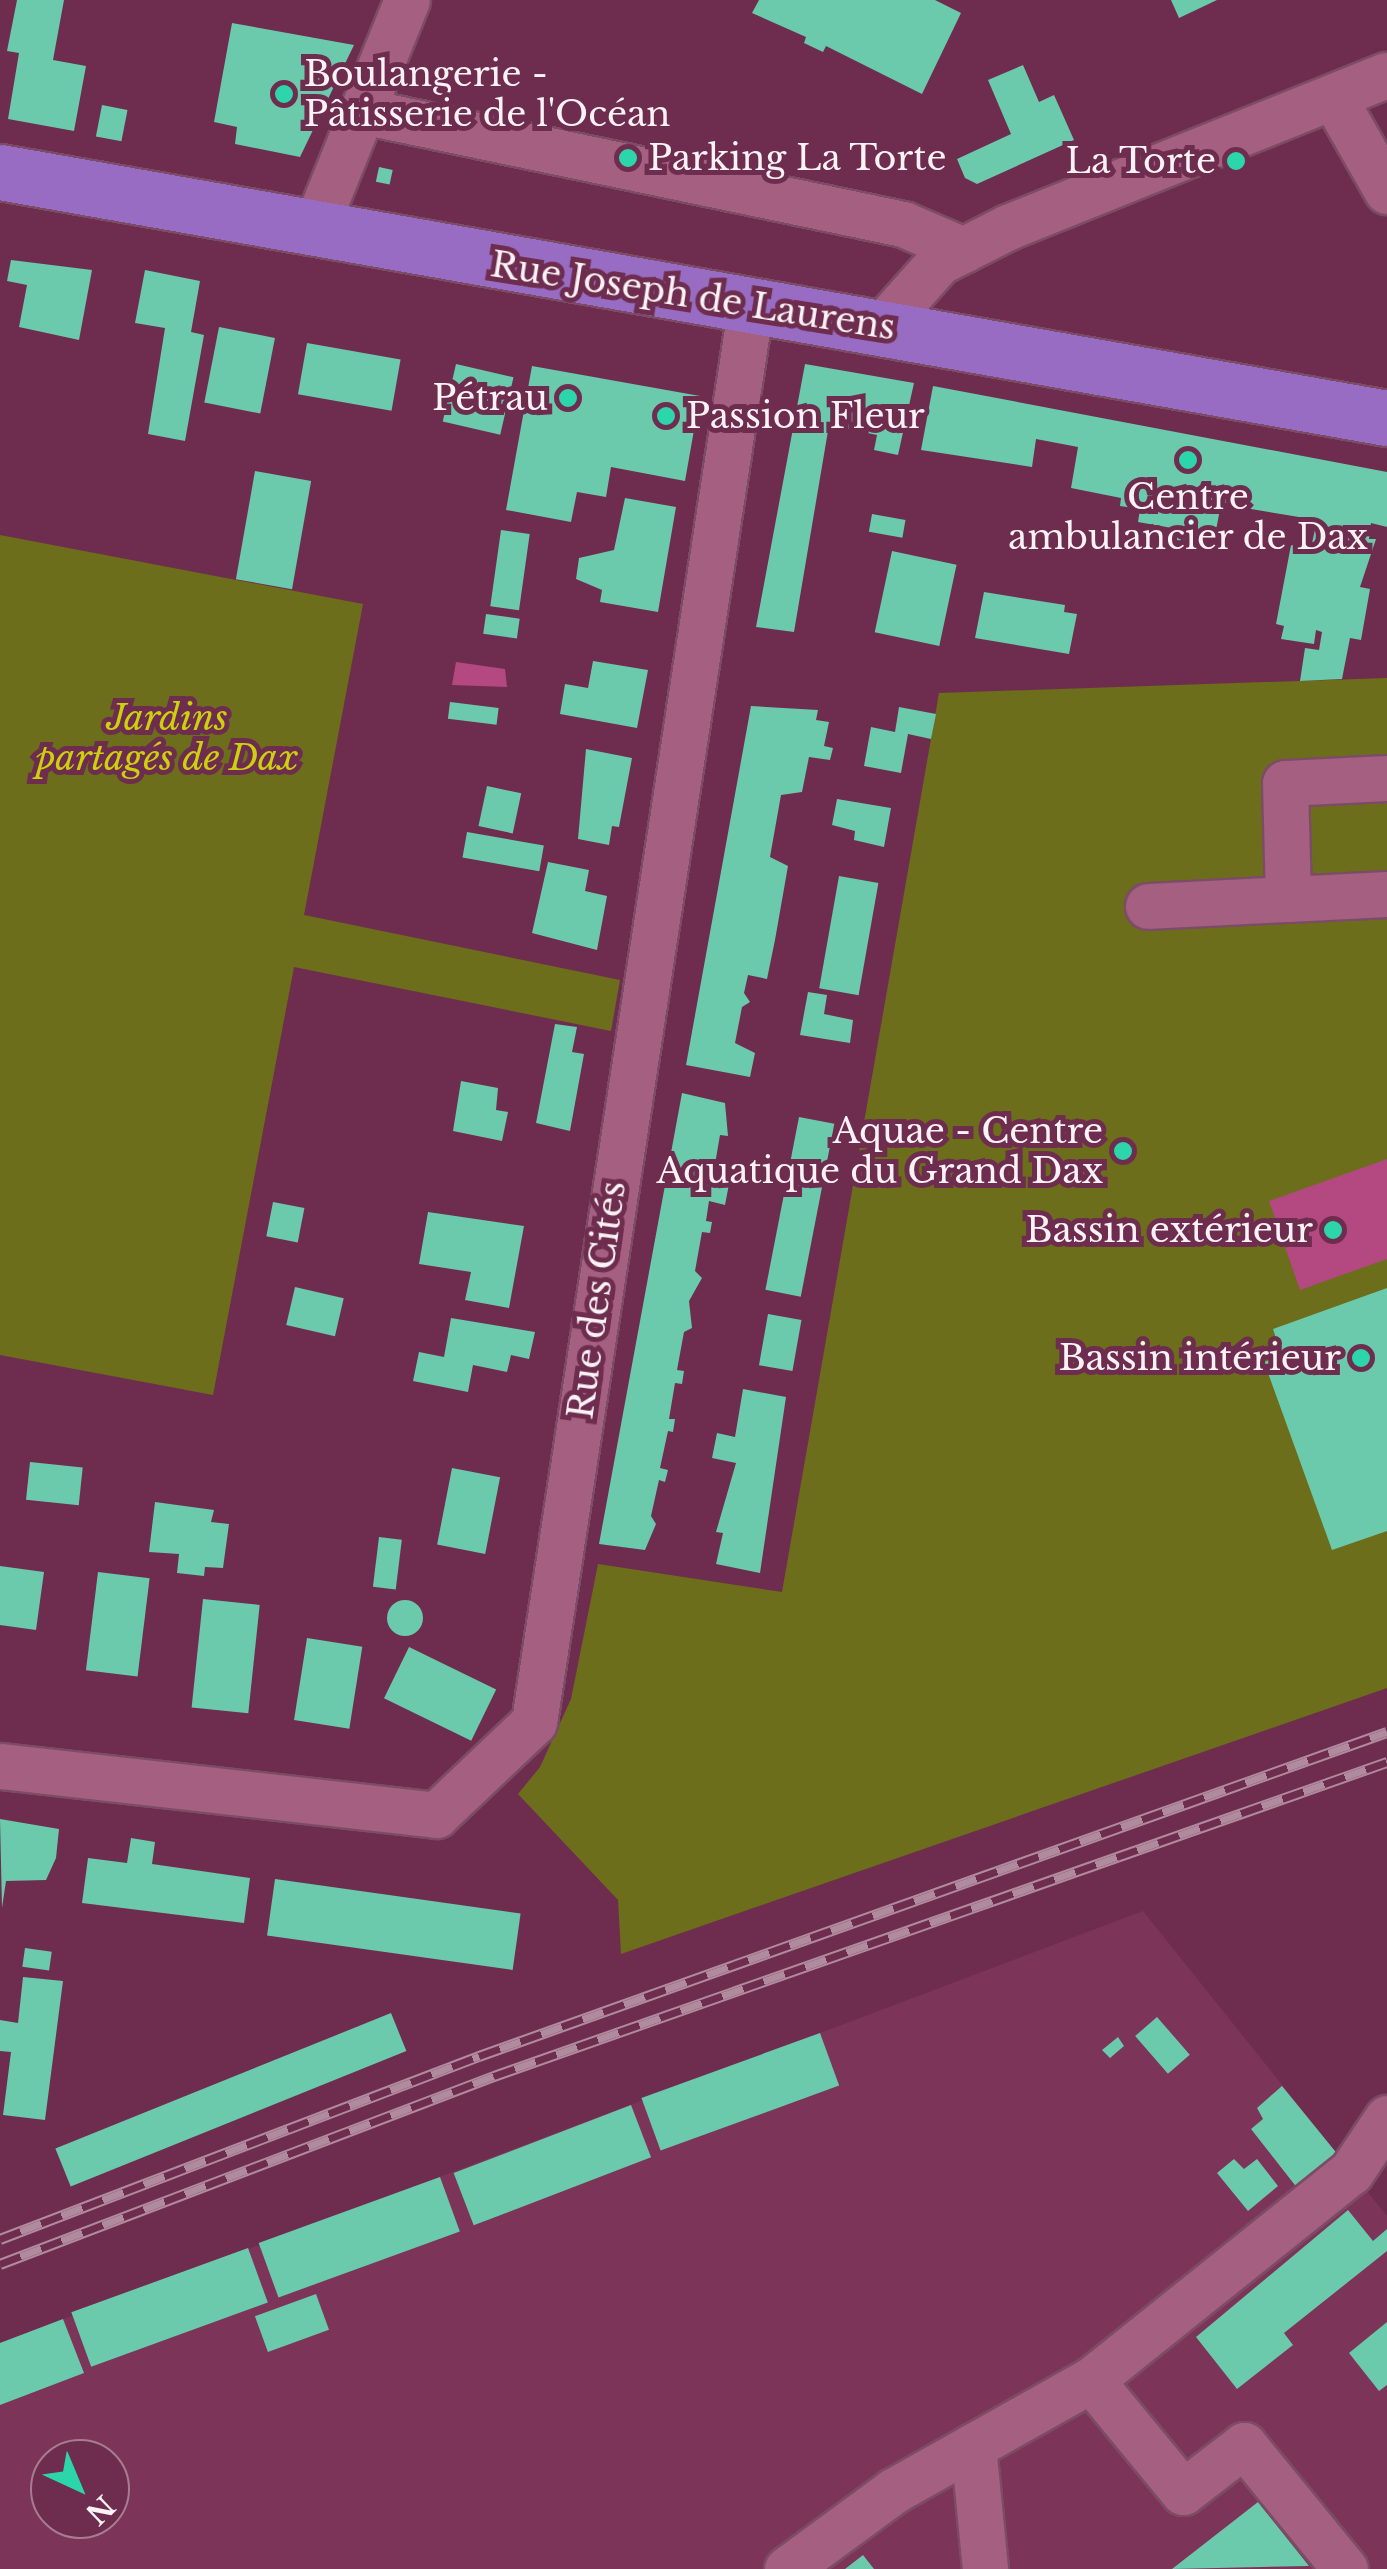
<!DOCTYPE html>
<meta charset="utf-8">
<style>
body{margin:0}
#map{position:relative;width:1387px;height:2569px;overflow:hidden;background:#6e2d4e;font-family:"Libre Baskerville",serif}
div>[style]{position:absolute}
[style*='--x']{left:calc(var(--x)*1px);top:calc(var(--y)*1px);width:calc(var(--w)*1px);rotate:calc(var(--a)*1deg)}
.built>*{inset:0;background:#7d3459}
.green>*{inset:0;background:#6c6e1b}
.water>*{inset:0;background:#b34980}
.building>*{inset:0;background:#6bc9ac;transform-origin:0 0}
.round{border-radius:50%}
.roads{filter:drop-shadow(2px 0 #7c4c66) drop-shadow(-2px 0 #7c4c66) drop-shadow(0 2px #7c4c66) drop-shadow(0 -2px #7c4c66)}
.minor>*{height:45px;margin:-22.5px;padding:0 22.5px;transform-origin:22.5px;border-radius:22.5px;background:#a55f80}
.major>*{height:55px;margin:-27.5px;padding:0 27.5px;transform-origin:27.5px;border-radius:27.5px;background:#986cc3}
.rail>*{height:11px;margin-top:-5.5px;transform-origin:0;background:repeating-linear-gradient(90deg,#6e2d4e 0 22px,#b08a9d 0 44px);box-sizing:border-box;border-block:2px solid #b08a9d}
.dots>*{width:28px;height:28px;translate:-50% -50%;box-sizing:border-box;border:5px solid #6e2d4e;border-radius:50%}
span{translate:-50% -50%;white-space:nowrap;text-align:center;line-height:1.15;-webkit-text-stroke:10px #6e2d4e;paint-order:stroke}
.poi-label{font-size:35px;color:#faf2f5}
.left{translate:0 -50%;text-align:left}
.right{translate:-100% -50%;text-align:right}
.street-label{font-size:35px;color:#faf2f5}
.park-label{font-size:35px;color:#cdd00d;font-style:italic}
.north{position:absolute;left:30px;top:2439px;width:100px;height:100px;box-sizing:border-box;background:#6e2d4e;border:2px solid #a67c91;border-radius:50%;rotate:136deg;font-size:28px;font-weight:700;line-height:40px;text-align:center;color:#faf2f5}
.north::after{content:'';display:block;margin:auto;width:35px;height:45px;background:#2dd5ab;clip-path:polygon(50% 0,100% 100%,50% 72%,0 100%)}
</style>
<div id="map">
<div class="built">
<i style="clip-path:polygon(evenodd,1143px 1911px,1387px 2216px,1387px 2569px,0 2569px,0 2343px,1143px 1911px,50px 2459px,110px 2459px,110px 2519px,50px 2519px,50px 2459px)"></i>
</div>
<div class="green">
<i style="clip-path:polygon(0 535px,363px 604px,304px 915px,620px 980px,611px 1031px,294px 967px,213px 1395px,0 1355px)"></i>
<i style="clip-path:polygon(1387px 678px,1387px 1688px,621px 1954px,618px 1900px,518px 1794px,540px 1767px,571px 1699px,598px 1564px,782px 1592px,939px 693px)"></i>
</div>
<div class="water">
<i style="clip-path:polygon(456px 662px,505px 669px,507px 687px,452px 685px)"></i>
<i style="clip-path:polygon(1387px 1159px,1387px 1259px,1300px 1290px,1269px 1201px)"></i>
</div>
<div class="building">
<i style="clip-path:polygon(17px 0,64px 0,53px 60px,86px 66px,74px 131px,8px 119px,19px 53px,7px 51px)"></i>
<i style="clip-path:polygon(759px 0,935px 0,961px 13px,922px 94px,826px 46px,823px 52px,804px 43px,806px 37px,752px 13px)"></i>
<i style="clip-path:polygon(1171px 0,1217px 0,1179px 18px)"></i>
<i style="clip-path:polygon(232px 23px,354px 45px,300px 157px,235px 144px,237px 127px,214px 122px)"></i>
<i style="clip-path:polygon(1023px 65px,1039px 102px,1054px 95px,1074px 140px,977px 184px,965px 178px,957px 159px,1011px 134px,988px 80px)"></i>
<i style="left:102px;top:105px;width:26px;height:32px;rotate:11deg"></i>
<i style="left:379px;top:167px;width:14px;height:15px;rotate:12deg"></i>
<i style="clip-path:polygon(11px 260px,92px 270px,79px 340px,19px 327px,27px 285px,7px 281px)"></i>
<i style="clip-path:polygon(145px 270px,200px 281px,191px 332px,204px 335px,185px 441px,148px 434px,165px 328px,135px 323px)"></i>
<i style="left:219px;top:327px;width:57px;height:77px;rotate:11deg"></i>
<i style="left:307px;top:343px;width:95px;height:52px;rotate:10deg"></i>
<i style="left:456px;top:364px;width:59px;height:59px;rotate:13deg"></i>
<i style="clip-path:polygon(805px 364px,914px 383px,898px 455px,874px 450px,877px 435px,829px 425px,794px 632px,756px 627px)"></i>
<i style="clip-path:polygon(532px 366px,700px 396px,685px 481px,611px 467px,606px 497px,577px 492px,571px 522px,506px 510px)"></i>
<i style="clip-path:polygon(933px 386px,1387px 472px,1387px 527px,1371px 523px,1369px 539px,1376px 539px,1360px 587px,1370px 589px,1361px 640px,1350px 638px,1342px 679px,1300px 681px,1305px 648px,1319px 650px,1322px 632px,1316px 630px,1314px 644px,1281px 639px,1284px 626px,1276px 624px,1291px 545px,1311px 548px,1317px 520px,1221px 504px,1213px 546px,1171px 539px,1172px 528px,1138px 522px,1140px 509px,1120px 506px,1121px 498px,1071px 488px,1078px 447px,1036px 439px,1032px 467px,921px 450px)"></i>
<i style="left:255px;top:471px;width:57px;height:110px;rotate:10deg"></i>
<i style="clip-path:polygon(625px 498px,676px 507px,658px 612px,600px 602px,602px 590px,576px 579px,579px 558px,614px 550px)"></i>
<i style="left:872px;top:514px;width:34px;height:18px;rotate:10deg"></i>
<i style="left:501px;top:530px;width:29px;height:77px;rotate:8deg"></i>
<i style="left:892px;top:551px;width:66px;height:83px;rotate:12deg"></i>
<i style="clip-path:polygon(984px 592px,1065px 605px,1064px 612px,1077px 614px,1069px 654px,975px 638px)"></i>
<i style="left:486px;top:614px;width:34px;height:20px;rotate:8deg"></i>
<i style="clip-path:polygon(593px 661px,648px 670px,637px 728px,560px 714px,565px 684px,588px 688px)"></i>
<i style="left:450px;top:702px;width:49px;height:17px;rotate:7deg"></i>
<i style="clip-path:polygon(751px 706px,818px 710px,816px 720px,829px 722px,824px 746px,833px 748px,830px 760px,809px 757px,802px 792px,781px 795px,770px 857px,788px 866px,775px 940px,767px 979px,748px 975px,744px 993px,750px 1002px,742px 1007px,735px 1043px,755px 1053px,750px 1077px,686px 1065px)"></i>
<i style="clip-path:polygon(899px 707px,936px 714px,931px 739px,908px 734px,901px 773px,864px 766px,871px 727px,895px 732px)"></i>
<i style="clip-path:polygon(586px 749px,632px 758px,619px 827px,612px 826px,609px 845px,578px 839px)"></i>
<i style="left:487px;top:786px;width:35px;height:41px;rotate:12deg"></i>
<i style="clip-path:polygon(837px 799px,891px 808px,884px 847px,854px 840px,855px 831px,832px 825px)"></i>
<i style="left:467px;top:832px;width:78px;height:26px;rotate:10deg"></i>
<i style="clip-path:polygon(548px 862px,589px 870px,585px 891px,607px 896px,597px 950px,532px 933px)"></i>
<i style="left:839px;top:876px;width:40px;height:114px;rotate:10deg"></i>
<i style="clip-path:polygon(808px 992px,827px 995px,824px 1014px,853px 1020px,850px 1043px,800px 1035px)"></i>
<i style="clip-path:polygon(555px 1024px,577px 1027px,572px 1052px,584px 1054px,570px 1131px,536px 1123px)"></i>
<i style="clip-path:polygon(461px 1081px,498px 1088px,496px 1110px,508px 1112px,502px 1141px,453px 1131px)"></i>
<i style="clip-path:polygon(682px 1093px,725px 1103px,728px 1136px,720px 1135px,714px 1170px,730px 1179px,725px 1205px,709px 1201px,706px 1221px,712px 1222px,710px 1233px,702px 1232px,695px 1271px,702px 1278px,689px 1301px,692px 1328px,684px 1332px,677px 1370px,684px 1371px,682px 1384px,675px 1383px,669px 1419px,675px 1419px,673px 1432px,668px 1431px,660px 1468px,668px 1470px,665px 1482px,659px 1480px,651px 1516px,656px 1524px,645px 1550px,599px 1544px)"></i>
<i style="left:799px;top:1117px;width:36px;height:176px;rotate:11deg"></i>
<i style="left:273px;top:1202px;width:32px;height:35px;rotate:11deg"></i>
<i style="clip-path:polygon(428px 1212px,524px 1226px,509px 1308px,465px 1300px,471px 1272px,419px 1264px)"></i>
<i style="left:295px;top:1287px;width:50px;height:39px;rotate:13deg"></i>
<i style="clip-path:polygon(1387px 1288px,1387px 1531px,1332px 1550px,1264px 1362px,1282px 1356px,1273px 1329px)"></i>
<i style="left:768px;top:1314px;width:34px;height:52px;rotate:10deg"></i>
<i style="clip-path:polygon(451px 1318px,535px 1332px,529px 1359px,511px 1355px,507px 1372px,473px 1365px,468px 1392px,413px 1381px,419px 1352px,444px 1357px)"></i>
<i style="clip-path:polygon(743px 1389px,786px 1397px,760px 1573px,716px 1564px,723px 1533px,716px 1532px,736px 1463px,712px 1458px,717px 1433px,735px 1437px)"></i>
<i style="left:30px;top:1462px;width:53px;height:38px;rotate:6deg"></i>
<i style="left:452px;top:1468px;width:49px;height:78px;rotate:11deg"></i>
<i style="clip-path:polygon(155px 1502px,214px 1510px,211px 1522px,229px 1524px,223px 1568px,205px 1567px,204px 1576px,177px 1573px,179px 1554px,149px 1552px)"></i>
<i style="left:379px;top:1537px;width:23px;height:50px;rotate:7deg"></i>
<i style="clip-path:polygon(0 1566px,44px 1572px,36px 1630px,0 1625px)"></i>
<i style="left:98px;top:1572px;width:52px;height:99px;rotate:7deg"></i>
<i style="left:203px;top:1599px;width:57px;height:109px;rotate:6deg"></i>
<i class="round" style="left:387px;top:1600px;width:36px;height:36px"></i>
<i style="left:307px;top:1638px;width:56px;height:83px;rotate:9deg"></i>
<i style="left:409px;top:1647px;width:97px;height:57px;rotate:26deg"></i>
<i style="clip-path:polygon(0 1819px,59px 1829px,56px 1858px,46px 1880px,6px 1881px,2px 1908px)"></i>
<i style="clip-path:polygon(131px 1838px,155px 1842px,152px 1864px,250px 1878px,244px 1923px,82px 1903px,88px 1858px,127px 1863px)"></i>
<i style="left:275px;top:1879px;width:248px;height:57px;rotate:8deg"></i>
<i style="left:25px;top:1948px;width:27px;height:19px;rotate:8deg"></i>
<i style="clip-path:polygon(23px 1977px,63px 1981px,45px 2120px,3px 2115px,11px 2052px,0 2051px,0 2020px,18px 2023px)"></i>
<i style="left:391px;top:2013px;width:41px;height:362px;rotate:68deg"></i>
<i style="left:1157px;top:2017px;width:50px;height:29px;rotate:49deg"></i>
<i style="left:820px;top:2033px;width:56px;height:190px;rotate:70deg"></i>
<i style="clip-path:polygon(1118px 2037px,1124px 2046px,1110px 2058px,1102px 2050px)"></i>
<i style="clip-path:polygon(1282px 2086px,1339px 2156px,1298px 2189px,1251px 2129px,1263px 2119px,1257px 2108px)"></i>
<i style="left:631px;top:2105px;width:56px;height:190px;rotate:69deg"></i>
<i style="clip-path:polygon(1234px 2159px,1244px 2169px,1257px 2159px,1278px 2186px,1248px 2211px,1217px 2173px)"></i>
<i style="left:440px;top:2177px;width:58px;height:193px;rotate:70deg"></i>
<i style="clip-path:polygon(1348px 2210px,1373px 2241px,1387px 2229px,1387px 2251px,1284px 2333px,1293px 2345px,1237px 2389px,1196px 2337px)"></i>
<i style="left:248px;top:2248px;width:58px;height:188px;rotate:70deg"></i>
<i style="left:316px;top:2294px;width:38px;height:65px;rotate:70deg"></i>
<i style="clip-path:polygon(63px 2319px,84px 2373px,0 2405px,0 2343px)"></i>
<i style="clip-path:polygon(1387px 2322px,1387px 2385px,1379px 2391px,1349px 2353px)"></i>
<i style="clip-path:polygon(1258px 2502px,1309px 2566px,1172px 2569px)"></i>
<i style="clip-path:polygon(863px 2555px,874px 2569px,845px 2569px)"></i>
</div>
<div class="roads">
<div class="minor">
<i style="--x:1335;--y:100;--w:105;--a:60.3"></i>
<i style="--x:362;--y:111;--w:553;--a:11.8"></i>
<i style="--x:903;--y:224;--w:66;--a:23.1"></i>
<i style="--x:314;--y:230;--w:248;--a:-68"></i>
<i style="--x:882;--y:326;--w:86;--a:-48.3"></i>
<i style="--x:939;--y:262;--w:77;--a:-26.9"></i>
<i style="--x:1008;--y:227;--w:408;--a:-21.9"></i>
<i style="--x:1387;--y:778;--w:102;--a:177.2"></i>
<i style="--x:1285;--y:783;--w:116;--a:88.5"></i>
<i style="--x:1288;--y:899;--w:99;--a:-2.9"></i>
<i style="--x:1148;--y:906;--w:140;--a:-2.9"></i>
<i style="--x:0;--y:1766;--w:439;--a:6.4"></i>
<i style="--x:436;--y:1815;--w:135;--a:-43.5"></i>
<i style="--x:534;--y:1722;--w:1428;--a:-81.3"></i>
<i style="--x:973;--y:2446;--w:124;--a:84.4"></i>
<i style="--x:787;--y:2569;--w:132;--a:-36.3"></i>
<i style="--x:893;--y:2491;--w:227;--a:-29.3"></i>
<i style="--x:1345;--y:2569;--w:160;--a:-129.2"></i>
<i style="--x:1244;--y:2445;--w:77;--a:142.4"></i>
<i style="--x:1183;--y:2492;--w:145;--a:-129.4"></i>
<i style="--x:1091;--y:2380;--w:333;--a:-38.7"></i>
<i style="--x:1351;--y:2172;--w:65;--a:-56.3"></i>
</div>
<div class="major">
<i style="--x:0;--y:172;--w:1409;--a:10.06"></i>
</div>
</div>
<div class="rail">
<i style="--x:0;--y:2239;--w:513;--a:-20.91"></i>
<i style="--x:479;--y:2056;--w:964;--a:-19.64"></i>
<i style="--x:0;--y:2264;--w:529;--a:-20.84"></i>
<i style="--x:494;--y:2076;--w:947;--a:-19.37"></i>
</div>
<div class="dots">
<i style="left:284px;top:94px;background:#2dd5ab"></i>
<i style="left:628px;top:158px;background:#2dd5ab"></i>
<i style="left:1236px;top:161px;background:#2dd5ab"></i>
<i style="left:568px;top:398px;background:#2dd5ab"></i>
<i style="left:666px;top:416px;background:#2dd5ab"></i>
<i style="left:1188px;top:460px;background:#2dd5ab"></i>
<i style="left:1123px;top:1151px;background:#2dd5ab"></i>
<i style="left:1333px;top:1230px;background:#2dd5ab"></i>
<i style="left:1361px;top:1358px;background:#2dd5ab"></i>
</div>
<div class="poi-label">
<span class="left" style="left:304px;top:94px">Boulangerie -<br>Pâtisserie de l'Océan</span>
<span class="left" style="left:648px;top:158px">Parking La Torte</span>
<span class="right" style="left:1216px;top:161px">La Torte</span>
<span class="right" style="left:548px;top:398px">Pétrau</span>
<span class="left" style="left:686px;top:416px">Passion Fleur</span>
<span style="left:1188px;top:517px">Centre<br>ambulancier de Dax</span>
<span class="right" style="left:1103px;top:1151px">Aquae - Centre<br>Aquatique du Grand Dax</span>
<span class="right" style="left:1313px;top:1230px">Bassin extérieur</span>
<span class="right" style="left:1341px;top:1358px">Bassin intérieur</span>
</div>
<div class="street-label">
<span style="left:693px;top:296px;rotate:9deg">Rue Joseph de Laurens</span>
<span style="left:597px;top:1300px;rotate:-82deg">Rue des Cités</span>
</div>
<div class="park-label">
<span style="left:167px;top:738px">Jardins<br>partagés de Dax</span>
</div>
<div class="north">N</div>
</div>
